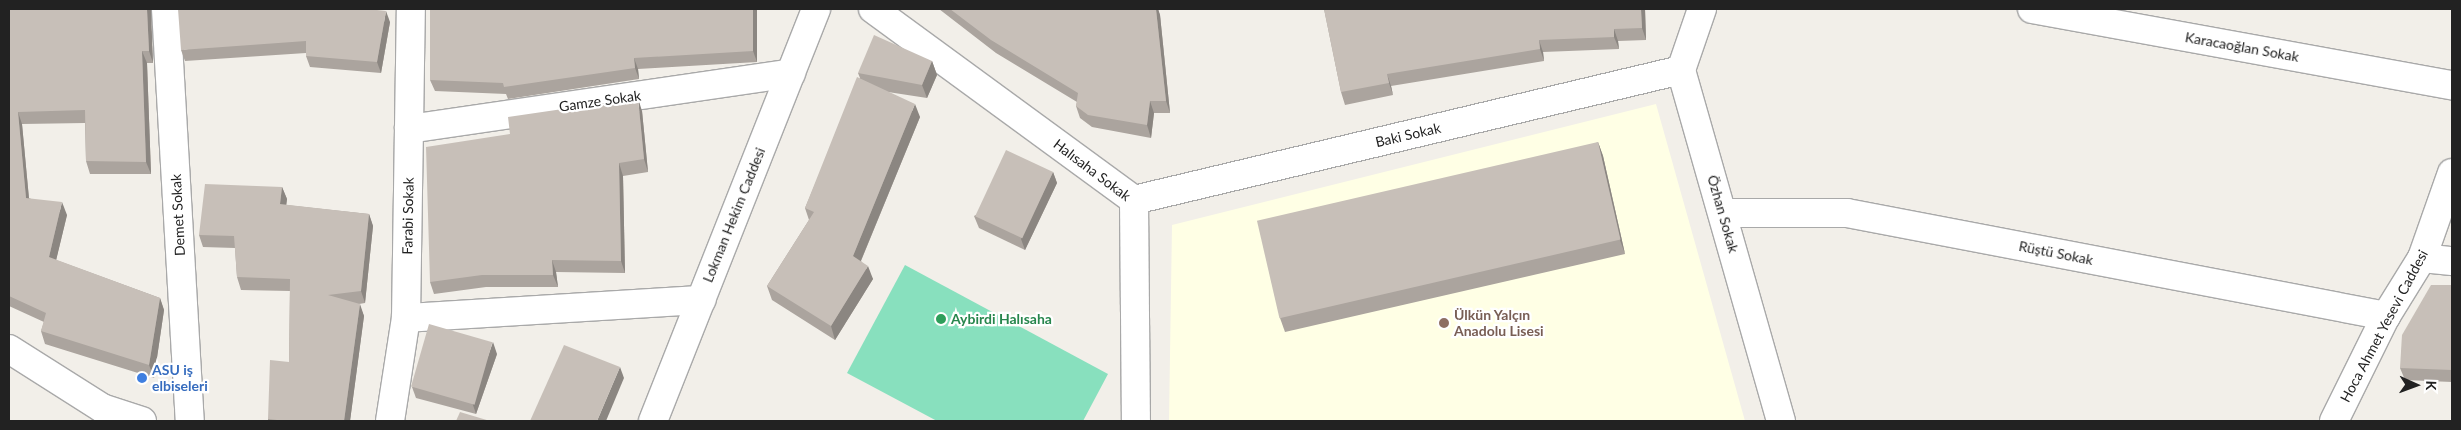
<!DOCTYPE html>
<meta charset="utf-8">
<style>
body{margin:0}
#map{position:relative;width:2461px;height:430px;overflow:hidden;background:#f2efe9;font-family:Lato,sans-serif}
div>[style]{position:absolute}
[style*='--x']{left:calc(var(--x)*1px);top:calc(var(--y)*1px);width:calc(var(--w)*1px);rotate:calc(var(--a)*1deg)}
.education>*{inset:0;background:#ffffe5}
.pitch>*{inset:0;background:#88e0be}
.roads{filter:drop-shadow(1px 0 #a9a9a9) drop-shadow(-1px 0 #a9a9a9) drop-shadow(0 1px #a9a9a9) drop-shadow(0 -1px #a9a9a9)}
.minor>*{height:28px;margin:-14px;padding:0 14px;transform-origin:14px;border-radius:14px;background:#fff}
.wall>*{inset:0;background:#aba49e}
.shaded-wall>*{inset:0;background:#8b8681}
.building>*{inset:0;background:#c7bfb8;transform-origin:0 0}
.dots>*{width:14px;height:14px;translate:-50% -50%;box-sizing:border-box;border:2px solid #fff;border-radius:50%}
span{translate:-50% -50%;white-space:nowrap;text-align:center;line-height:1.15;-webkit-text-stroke:4.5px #fff;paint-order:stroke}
.street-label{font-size:14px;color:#222}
.education-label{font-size:14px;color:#785e54;font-weight:700}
.left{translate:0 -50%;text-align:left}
.leisure-label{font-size:14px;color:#27864d;font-weight:700}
.shop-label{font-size:14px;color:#366cbe;font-weight:700}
.frame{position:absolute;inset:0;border:10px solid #222;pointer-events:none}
.north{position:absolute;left:2391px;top:360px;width:50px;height:50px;-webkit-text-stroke:4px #fff;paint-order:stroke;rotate:92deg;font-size:14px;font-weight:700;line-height:20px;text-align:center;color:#222}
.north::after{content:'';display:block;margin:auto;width:18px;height:22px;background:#222;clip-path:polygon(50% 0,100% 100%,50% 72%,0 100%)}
</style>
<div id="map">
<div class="education">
<i style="clip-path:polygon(1656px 104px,1745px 421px,1169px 421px,1172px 225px)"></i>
</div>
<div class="pitch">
<i style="clip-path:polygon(905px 265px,1108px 374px,1083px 421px,937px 421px,847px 373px)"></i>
</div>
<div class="roads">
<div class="minor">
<i style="--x:166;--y:9;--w:413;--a:86.7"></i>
<i style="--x:873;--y:9;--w:323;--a:36.2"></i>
<i style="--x:1134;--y:200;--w:221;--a:89.5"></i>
<i style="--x:1702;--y:9;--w:65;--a:109"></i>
<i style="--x:1681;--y:70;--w:365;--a:74.1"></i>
<i style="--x:2032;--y:9;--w:427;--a:10.3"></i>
<i style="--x:409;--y:129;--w:386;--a:-8.3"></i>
<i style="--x:1134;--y:200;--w:562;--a:-13.37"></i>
<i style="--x:1723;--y:213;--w:124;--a:0"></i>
<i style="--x:1847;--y:213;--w:549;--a:10.82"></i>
<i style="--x:2422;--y:258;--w:30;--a:6"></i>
<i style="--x:406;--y:318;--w:296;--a:-3.5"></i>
<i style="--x:9;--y:349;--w:110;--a:32.4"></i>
<i style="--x:102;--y:408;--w:42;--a:18"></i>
<i style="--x:390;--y:421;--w:104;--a:-81.2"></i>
<i style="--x:406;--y:318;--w:309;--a:-89.1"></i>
<i style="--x:653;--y:421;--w:443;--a:-68.4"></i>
<i style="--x:2334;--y:421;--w:117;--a:-63.7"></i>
<i style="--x:2386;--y:316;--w:68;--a:-58.2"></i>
<i style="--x:2422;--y:258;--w:90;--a:-70.6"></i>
</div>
</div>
<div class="wall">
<i style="clip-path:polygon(9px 9px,150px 10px,153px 63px,147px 63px,151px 174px,90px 174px,86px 161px,85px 123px,22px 124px,29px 198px,67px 215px,56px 260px,160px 298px,164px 310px,154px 378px,45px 344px,41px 331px,44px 322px,9px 306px)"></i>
<i style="clip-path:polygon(430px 9px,757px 9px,757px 62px,638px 69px,639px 79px,508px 99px,506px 94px,435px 91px,430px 80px)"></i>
<i style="clip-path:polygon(939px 9px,1158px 9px,1160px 15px,1170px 113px,1154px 113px,1151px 138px,1092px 127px,1080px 118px,1076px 106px,1077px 102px,996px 53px)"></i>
<i style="clip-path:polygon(1324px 9px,1645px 9px,1646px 40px,1618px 41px,1619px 49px,1543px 52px,1544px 61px,1391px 86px,1393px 95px,1345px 105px,1341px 92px)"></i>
<i style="clip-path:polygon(390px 22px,381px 73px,310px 67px,306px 56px,306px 53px,185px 61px,181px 50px)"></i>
<i style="clip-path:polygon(932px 61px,937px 75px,927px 98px,888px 92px,920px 117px,861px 261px,873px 279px,835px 340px,772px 300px,767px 286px,809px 220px,805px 208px,860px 78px,858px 73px)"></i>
<i style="clip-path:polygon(642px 111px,648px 172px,623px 176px,625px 273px,556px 272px,558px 287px,486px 287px,434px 294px,430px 282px,510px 134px)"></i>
<i style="clip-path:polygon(1598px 142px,1603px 156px,1625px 254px,1285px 332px,1280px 318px)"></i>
<i style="clip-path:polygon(1053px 172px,1057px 183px,1025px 250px,979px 228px,974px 216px)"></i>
<i style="clip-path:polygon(282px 187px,287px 199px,286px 205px,369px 214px,373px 226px,365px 303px,359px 304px,364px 316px,350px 421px,268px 421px,268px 419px,289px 362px,290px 291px,241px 290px,237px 277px,235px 248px,203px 247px,199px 235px)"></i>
<i style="clip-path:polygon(2452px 285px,2452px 382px,2405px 380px,2400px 368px)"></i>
<i style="clip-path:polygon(497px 354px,476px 414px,416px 398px,412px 387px)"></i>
</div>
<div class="shaded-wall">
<i style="clip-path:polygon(147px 9px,151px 9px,153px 63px,149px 51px)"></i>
<i style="clip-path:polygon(753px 9px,757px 9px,757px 62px,753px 51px)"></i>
<i style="clip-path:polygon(1156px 9px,1158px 9px,1160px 15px,1170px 113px,1166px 101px)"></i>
<i style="clip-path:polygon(1641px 9px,1645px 9px,1646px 40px,1642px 28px)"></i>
<i style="clip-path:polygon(386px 11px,390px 22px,381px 73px,377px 62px)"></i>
<i style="clip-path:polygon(1614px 29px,1618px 41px,1619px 49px,1614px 37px)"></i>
<i style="clip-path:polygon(1539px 40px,1543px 52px,1544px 61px,1540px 49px)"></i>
<i style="clip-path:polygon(142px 51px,147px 63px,151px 174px,146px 162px)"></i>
<i style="clip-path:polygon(634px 58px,638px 69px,639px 79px,635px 68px)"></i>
<i style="clip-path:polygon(932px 61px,937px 75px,927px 98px,922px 85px)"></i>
<i style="clip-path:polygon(1387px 74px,1391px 86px,1393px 95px,1389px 83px)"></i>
<i style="clip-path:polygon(638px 98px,642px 111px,648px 172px,644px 159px)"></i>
<i style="clip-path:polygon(1150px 101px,1154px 113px,1151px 138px,1147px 125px)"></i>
<i style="clip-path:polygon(915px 104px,920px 117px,857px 270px,853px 256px)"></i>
<i style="clip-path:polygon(18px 112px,22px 124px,30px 210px,26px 198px)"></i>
<i style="clip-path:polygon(1598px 142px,1603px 156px,1625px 254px,1620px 240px)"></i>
<i style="clip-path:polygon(619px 163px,623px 176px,625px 273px,621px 261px)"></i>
<i style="clip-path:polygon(1053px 172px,1057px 183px,1025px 250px,1021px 239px)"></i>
<i style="clip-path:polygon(282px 187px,287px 199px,285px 216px,280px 204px)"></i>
<i style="clip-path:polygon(62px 202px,67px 215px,54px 269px,49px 257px)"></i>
<i style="clip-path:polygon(369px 214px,373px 226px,365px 303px,361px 291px)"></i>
<i style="clip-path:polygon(552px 260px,556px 272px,558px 287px,553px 275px)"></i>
<i style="clip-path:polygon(868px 266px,873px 279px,835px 340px,831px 326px)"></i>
<i style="clip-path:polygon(160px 298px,164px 310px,154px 378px,149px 365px)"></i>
<i style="clip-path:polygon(360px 304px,364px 316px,350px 421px,344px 421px)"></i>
<i style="clip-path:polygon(493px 342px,497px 354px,476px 414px,472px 402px)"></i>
<i style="clip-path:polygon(620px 367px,624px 378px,606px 421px,597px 421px)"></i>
</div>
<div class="building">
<i style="clip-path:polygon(9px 9px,147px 9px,149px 51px,142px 51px,146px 162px,86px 161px,85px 110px,18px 112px,26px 198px,62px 202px,49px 257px,160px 298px,149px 365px,41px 331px,46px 313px,9px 296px)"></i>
<i style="clip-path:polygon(178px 9px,368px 9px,386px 11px,377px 62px,306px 56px,306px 41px,181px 50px)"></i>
<i style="clip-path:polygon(430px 9px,753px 9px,753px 51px,634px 58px,635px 68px,504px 87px,503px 83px,430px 80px)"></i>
<i style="clip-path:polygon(950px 9px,1156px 9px,1166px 101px,1150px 101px,1147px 125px,1088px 115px,1076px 106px,1078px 93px,991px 40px)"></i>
<i style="clip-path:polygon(1324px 9px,1641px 9px,1642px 28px,1614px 29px,1614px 37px,1539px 40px,1540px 49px,1387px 74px,1389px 83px,1341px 92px)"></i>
<i style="clip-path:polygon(874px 35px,932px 61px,922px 85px,858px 73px)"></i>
<i style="clip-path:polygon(857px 77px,915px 104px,853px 256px,868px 266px,831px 326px,767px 286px,814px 212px,805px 208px)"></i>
<i style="clip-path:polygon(638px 98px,644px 159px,619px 163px,621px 261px,552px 260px,553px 275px,482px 275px,430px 282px,426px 147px,510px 134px,508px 117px)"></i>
<i style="left:1598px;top:142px;width:100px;height:350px;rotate:77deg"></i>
<i style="left:1006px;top:150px;width:52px;height:73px;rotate:25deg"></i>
<i style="clip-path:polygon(205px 184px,282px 187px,280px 204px,369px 214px,361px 291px,328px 295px,360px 304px,344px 421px,286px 421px,268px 419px,270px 360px,289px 362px,290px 279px,237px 277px,234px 236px,199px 235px)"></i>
<i style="clip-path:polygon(2431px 285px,2452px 285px,2452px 370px,2400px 368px,2402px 335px)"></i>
<i style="left:429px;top:324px;width:66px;height:65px;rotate:16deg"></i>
<i style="clip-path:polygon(564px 345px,620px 367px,597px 421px,530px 421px)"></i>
<i style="clip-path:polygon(460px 412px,490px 421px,456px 421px)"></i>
</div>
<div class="dots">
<i style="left:941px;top:319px;background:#2e9e5b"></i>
<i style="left:1444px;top:323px;background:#8d6e63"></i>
<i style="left:142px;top:378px;background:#3f7fe0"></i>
</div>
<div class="street-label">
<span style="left:2242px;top:47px;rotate:10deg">Karacaoğlan Sokak</span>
<span style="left:600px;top:101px;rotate:-8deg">Gamze Sokak</span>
<span style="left:1408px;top:135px;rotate:-13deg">Baki Sokak</span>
<span style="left:1092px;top:170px;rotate:37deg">Halısaha Sokak</span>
<span style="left:1723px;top:214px;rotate:74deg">Özhan Sokak</span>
<span style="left:178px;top:215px;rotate:-93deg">Demet Sokak</span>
<span style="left:734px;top:215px;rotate:-68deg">Lokman Hekim Caddesi</span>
<span style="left:408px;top:216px;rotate:-89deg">Farabi Sokak</span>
<span style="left:2056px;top:253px;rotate:11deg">Rüştü Sokak</span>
<span style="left:2384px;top:326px;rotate:-62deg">Hoca Ahmet Yesevi Caddesi</span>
</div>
<div class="education-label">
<span class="left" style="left:1454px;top:323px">Ülkün Yalçın<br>Anadolu Lisesi</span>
</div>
<div class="leisure-label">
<span class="left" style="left:951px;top:319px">Aybirdi Halısaha</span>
</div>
<div class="shop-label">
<span class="left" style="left:152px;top:378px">ASU iş<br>elbiseleri</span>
</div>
<div class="frame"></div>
<div class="north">K</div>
</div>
